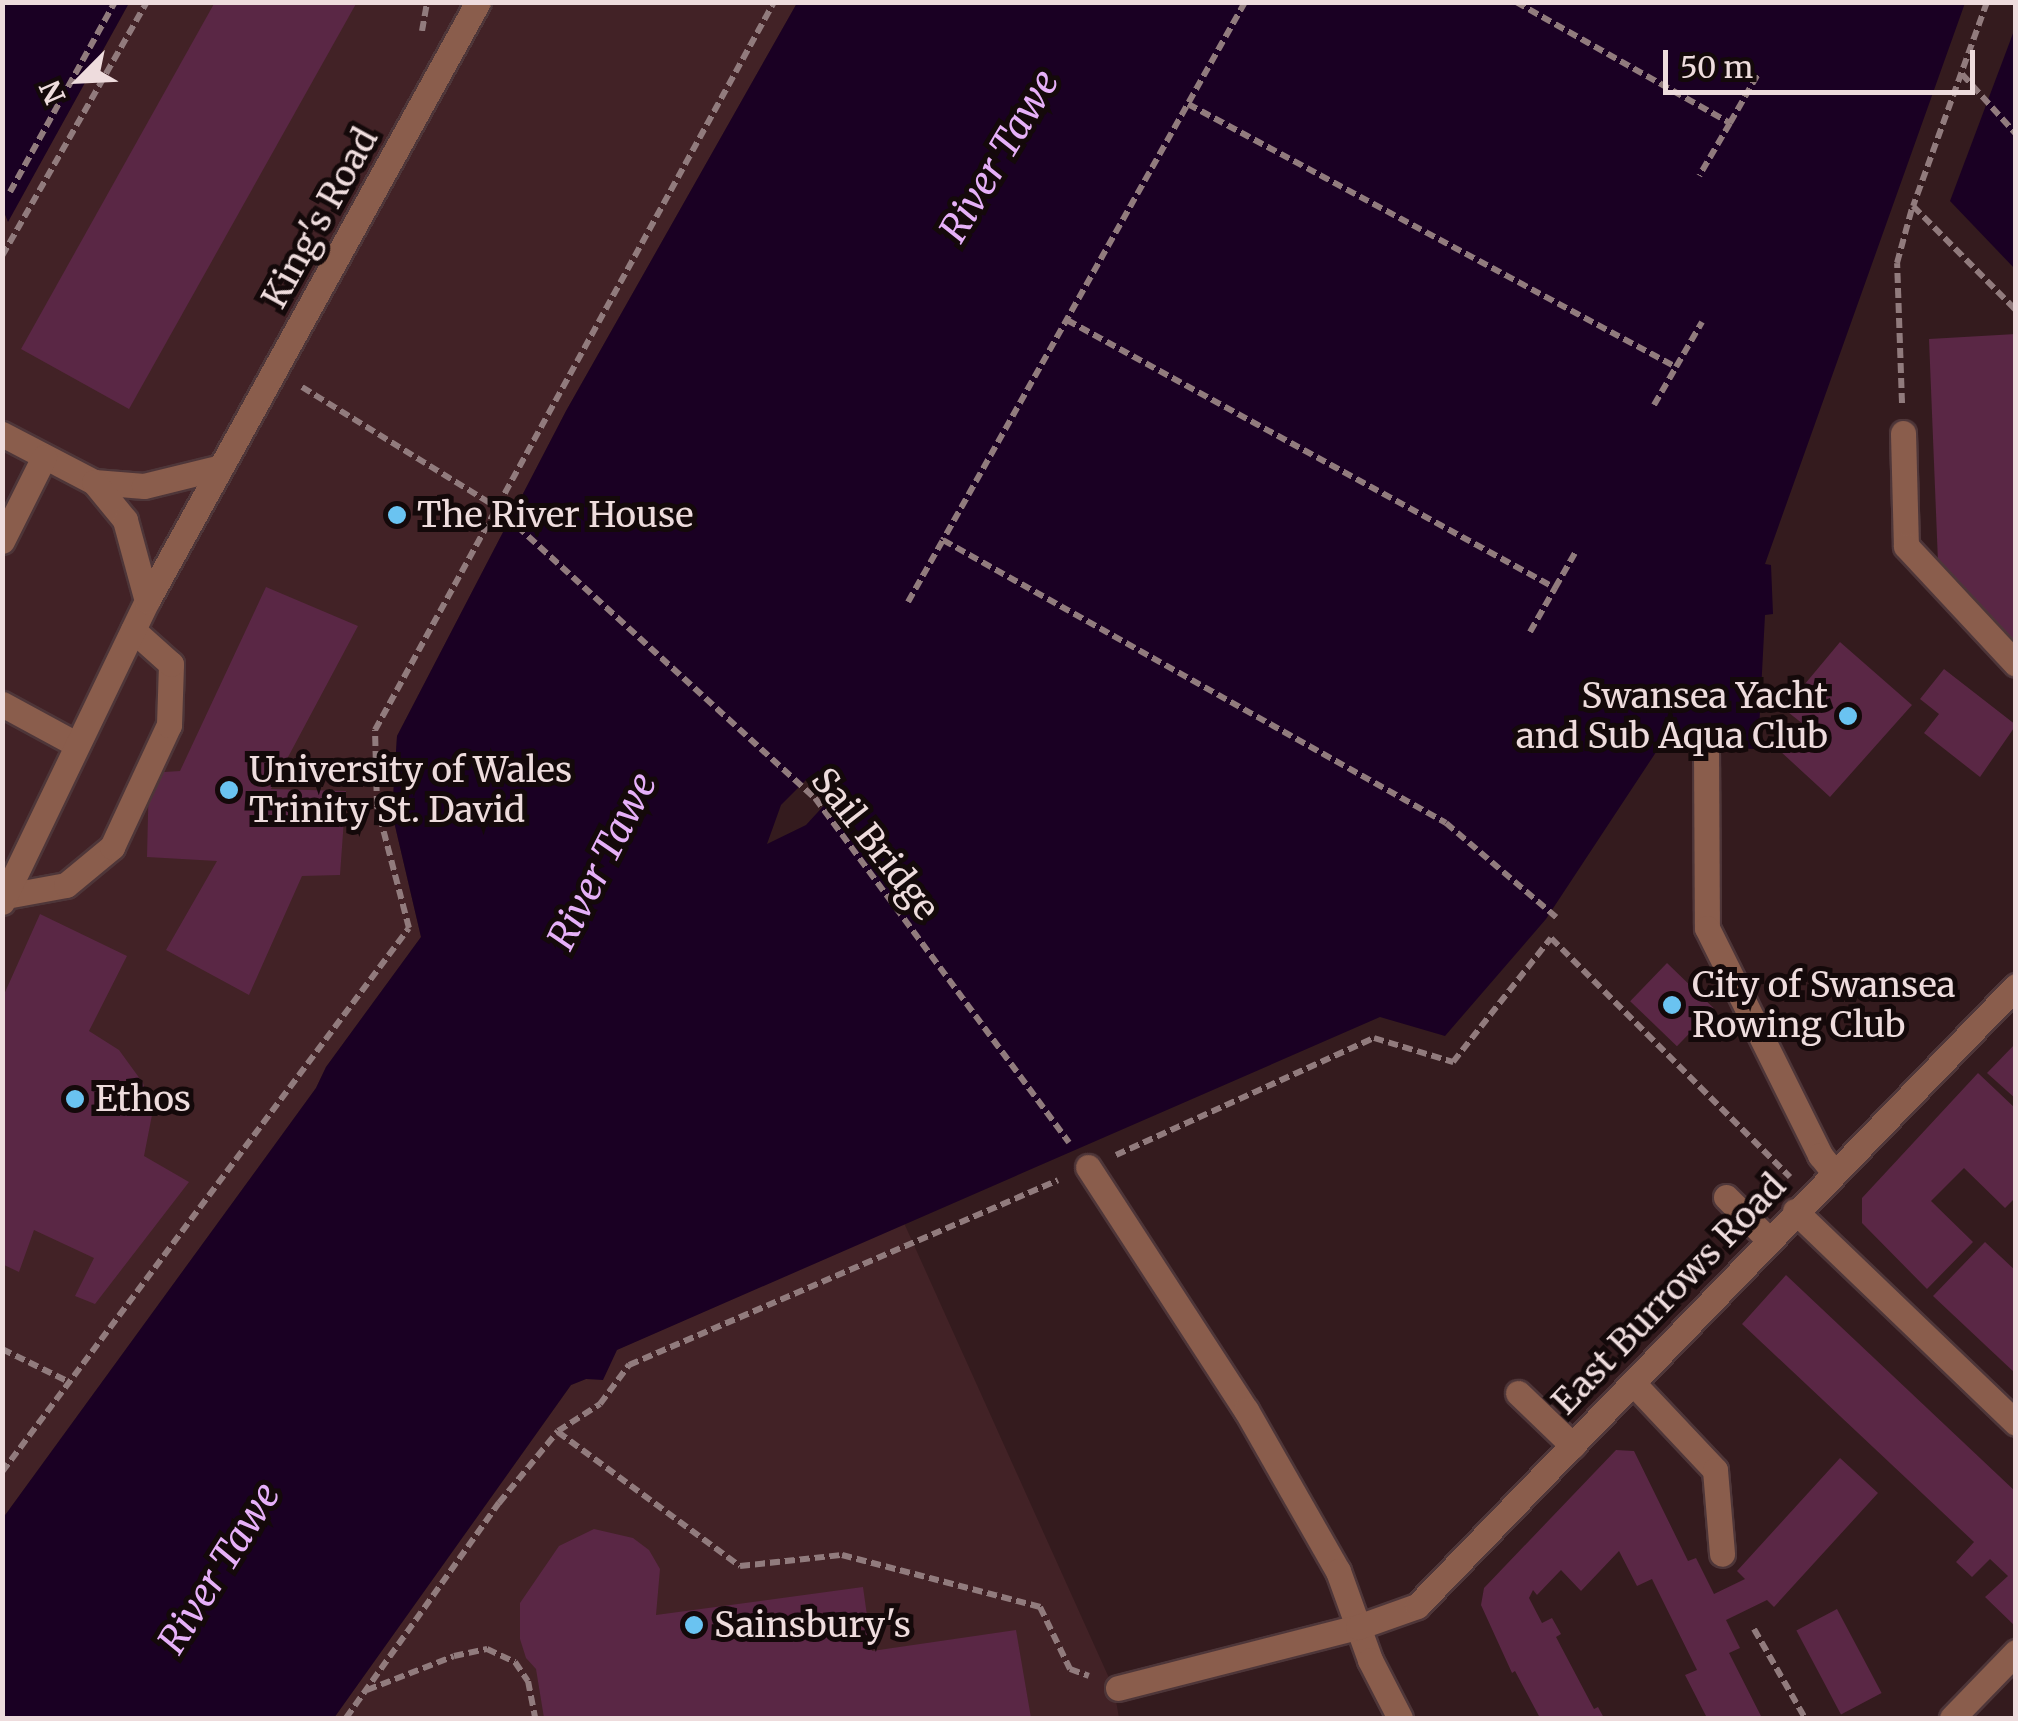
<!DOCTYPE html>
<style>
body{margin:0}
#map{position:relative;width:2018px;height:1721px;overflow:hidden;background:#341b1e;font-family:Merriweather,serif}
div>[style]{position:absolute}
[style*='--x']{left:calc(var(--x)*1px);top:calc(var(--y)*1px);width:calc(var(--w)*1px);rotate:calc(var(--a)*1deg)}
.built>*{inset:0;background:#422226}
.water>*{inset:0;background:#1a0023}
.building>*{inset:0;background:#5a2745;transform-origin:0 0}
.path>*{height:6px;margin-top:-3px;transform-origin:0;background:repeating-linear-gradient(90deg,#917b7d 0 10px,transparent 0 15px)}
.roads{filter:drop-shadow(2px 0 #4e3639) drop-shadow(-2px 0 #4e3639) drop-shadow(0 2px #4e3639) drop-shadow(0 -2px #4e3639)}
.minor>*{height:25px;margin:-12.5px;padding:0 12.5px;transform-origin:12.5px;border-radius:12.5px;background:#8a5d4c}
.dots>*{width:28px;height:28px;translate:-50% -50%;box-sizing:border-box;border:5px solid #14090a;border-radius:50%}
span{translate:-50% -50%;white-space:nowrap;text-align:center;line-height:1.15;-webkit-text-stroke:10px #14090a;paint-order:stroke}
.street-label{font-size:35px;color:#eedcdd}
.poi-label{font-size:35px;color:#eedcdd}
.left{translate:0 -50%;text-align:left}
.right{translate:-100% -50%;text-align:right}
.water-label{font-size:38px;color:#e6b0f8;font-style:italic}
.frame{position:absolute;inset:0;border:5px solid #eedcdd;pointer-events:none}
.north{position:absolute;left:30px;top:30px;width:100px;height:100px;-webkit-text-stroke:8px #14090a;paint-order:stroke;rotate:246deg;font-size:28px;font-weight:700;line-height:40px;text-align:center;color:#eedcdd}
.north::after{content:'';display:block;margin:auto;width:35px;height:45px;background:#eedcdd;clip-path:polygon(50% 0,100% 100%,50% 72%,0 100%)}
.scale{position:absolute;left:1663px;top:50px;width:312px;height:45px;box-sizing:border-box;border:5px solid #eedcdd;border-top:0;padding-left:12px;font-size:30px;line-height:35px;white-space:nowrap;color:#eedcdd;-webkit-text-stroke:8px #14090a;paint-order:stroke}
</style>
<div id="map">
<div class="built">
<i style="clip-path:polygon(129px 3px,797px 3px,566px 411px,397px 736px,392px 813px,421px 937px,326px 1067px,316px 1088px,3px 1518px,2px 207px,8px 221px)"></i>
<i style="clip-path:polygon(904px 1223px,1114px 1689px,1119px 1718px,334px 1718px,571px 1385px,586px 1379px,616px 1350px)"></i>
</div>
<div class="water">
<i style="clip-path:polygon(3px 2px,129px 3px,8px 222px,2px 207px)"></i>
<i style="clip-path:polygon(evenodd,797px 3px,1965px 3px,1765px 564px,1771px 565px,1773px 614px,1765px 615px,1758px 749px,1682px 747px,1664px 740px,1546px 919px,1445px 1036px,1380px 1017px,617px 1350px,603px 1380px,586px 1379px,571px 1385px,334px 1718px,3px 1718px,3px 1518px,316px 1088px,326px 1067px,421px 937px,392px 813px,397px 736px,566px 411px,797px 3px,836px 766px,828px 801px,806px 825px,767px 844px,781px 805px,806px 780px,836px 766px)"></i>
<i style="clip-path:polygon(2015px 28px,2015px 269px,1950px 201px)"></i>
</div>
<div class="building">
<i style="clip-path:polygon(215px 2px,357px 2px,129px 409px,21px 349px)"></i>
<i style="clip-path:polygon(2016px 334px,2016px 646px,1938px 562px,1929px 339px)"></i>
<i style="clip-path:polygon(266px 587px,358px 626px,271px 789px,346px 791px,340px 875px,302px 876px,249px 995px,166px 950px,217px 861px,147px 857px,149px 773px,180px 771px)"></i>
<i style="clip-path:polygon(1840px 642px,1912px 705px,1830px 797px,1780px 751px,1803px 724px,1784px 709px)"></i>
<i style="clip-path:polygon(1944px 669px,2016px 725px,1980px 777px,1924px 733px,1939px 714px,1920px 699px)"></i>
<i style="clip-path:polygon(40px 914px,127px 956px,89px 1031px,119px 1050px,143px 1083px,152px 1115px,144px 1156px,189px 1182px,95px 1304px,75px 1296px,94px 1258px,34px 1230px,19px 1272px,2px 1264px,2px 999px)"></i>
<i style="left:1667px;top:963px;width:65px;height:53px;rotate:44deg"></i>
<i style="clip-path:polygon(2016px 1043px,2016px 1099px,1987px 1073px)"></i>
<i style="clip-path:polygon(1978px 1073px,2016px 1109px,2016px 1197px,2005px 1208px,1964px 1168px,1931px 1201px,1973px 1242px,1927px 1289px,1862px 1223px,1862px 1198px)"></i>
<i style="clip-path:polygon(1985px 1242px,2016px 1271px,2016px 1374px,1933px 1296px)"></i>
<i style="clip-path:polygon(1786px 1275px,2016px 1492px,2016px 1627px,1985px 1597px,2008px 1576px,1990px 1559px,1972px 1577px,1956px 1562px,1974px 1542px,1742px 1324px)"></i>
<i style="clip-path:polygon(1616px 1450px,1634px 1451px,1688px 1561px,1696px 1558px,1714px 1594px,1745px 1579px,1737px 1571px,1840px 1458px,1878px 1493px,1774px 1607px,1767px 1600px,1726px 1620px,1740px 1648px,1729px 1653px,1762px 1718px,1707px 1718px,1685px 1675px,1697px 1670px,1652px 1579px,1637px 1586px,1619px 1551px,1581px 1591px,1561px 1570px,1537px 1595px,1533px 1590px,1529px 1598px,1542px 1623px,1552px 1618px,1561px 1634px,1556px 1637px,1594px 1709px,1598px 1707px,1604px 1718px,1540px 1718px,1515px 1671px,1512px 1673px,1481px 1605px,1484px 1588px)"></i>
<i style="clip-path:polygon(594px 1529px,633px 1538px,649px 1550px,660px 1569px,656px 1615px,863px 1587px,872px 1651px,1016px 1630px,1031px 1718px,544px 1718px,536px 1669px,526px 1658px,520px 1639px,520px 1603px,559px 1546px)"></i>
<i style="left:1837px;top:1609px;width:95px;height:46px;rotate:62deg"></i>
</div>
<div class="path">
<i style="--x:1245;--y:2;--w:617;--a:119.31"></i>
<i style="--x:943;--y:540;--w:577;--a:29.36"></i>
<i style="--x:1446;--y:823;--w:145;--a:40.5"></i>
<i style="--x:1516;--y:2;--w:246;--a:29.5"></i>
<i style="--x:1730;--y:123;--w:61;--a:120.3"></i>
<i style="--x:1987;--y:2;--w:217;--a:109.9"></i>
<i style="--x:1913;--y:206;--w:146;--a:45.3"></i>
<i style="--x:422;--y:31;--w:29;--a:-80"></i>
<i style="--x:1962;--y:74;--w:81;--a:48"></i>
<i style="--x:1188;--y:104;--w:554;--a:28.32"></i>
<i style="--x:1676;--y:367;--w:52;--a:-60"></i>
<i style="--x:1730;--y:123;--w:56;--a:-60.3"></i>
<i style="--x:10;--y:192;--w:217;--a:-61.1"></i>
<i style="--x:2;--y:256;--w:292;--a:-60.3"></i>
<i style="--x:1067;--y:320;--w:557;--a:28.77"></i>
<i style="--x:1555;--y:588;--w:40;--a:-60.3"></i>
<i style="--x:302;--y:387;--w:227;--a:31.7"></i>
<i style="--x:495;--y:506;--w:433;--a:42.4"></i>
<i style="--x:815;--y:798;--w:428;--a:53.6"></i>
<i style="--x:1902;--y:403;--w:140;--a:-92"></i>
<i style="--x:1897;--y:263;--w:57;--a:-74.7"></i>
<i style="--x:1654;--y:405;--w:44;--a:-59.9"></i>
<i style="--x:908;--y:602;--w:71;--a:-60.6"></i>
<i style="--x:1530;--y:632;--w:51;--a:-60.4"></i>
<i style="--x:1116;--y:1155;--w:283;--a:-24.4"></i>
<i style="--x:1374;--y:1038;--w:83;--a:16.9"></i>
<i style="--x:1453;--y:1062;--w:158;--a:-51.7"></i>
<i style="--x:1551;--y:938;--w:338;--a:45"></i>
<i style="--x:2;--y:1349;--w:72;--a:26.2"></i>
<i style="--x:558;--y:1432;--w:226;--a:36.4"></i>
<i style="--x:740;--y:1566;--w:103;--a:-6.2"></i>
<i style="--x:842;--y:1555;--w:205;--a:14.7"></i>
<i style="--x:1040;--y:1607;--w:69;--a:64.2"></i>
<i style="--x:1070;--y:1669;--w:20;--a:20"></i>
<i style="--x:2;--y:1472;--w:679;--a:-53.2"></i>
<i style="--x:409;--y:928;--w:126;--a:-104.7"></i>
<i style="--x:377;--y:806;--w:76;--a:-91.5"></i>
<i style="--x:375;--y:730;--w:830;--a:-61.27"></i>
<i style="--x:1754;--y:1629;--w:103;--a:60.2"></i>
<i style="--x:367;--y:1690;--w:93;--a:-21.3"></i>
<i style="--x:454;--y:1656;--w:34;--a:-12"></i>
<i style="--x:487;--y:1649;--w:31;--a:25"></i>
<i style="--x:515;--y:1662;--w:23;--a:56"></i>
<i style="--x:528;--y:1681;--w:38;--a:79"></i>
<i style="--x:346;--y:1718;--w:264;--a:-54.6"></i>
<i style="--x:499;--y:1503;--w:93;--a:-50.7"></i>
<i style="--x:558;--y:1431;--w:50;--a:-32.7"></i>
<i style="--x:600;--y:1404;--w:49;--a:-53.4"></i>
<i style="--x:629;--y:1365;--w:467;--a:-23.3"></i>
</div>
<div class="roads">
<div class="minor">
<i style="--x:1903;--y:433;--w:113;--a:88.5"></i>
<i style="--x:1906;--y:546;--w:161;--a:47"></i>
<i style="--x:2;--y:434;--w:104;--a:27.6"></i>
<i style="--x:94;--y:482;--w:50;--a:4.6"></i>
<i style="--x:144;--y:486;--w:79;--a:-13.9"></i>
<i style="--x:94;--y:482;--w:49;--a:50.8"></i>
<i style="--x:125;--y:520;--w:84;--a:74.8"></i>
<i style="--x:2;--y:541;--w:94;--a:-63.4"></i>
<i style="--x:2;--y:704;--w:84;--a:28.4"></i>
<i style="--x:1706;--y:748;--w:180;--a:89.7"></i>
<i style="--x:1707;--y:928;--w:254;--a:63.5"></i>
<i style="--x:1820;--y:1155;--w:22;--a:51"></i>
<i style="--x:6;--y:896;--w:61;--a:-10.4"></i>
<i style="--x:66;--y:885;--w:60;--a:-39.6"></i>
<i style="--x:112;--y:847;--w:135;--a:-65"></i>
<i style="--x:169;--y:725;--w:61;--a:-88.1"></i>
<i style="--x:171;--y:664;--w:51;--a:-138.2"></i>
<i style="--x:2;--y:902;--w:334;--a:-64.3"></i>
<i style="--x:147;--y:601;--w:684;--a:-61.08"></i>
<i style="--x:1088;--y:1167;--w:290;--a:57"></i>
<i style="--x:1246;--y:1410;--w:185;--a:60.3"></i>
<i style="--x:1338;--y:1571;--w:95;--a:70.2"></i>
<i style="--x:1370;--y:1660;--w:65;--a:62.7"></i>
<i style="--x:1726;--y:1197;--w:61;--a:45"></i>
<i style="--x:1795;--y:1211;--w:306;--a:43.8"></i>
<i style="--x:1634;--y:1384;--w:118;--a:46.7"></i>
<i style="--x:1715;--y:1470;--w:84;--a:85.2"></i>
<i style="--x:1518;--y:1393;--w:76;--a:43.9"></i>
<i style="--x:1118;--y:1688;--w:248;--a:-14.3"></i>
<i style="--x:1358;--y:1627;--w:63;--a:-19.6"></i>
<i style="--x:1417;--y:1606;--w:862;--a:-45.99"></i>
<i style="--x:1952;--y:1718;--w:92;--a:-45.9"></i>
</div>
</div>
<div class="dots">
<i style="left:397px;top:515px;background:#6ac3f1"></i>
<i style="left:1848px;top:716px;background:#6ac3f1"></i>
<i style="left:229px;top:790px;background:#6ac3f1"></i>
<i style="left:1672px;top:1005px;background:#6ac3f1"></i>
<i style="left:75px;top:1099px;background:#6ac3f1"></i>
<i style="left:694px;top:1625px;background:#6ac3f1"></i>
</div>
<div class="street-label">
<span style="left:320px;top:218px;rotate:-61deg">King's Road</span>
<span style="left:875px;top:844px;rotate:52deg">Sail Bridge</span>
<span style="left:1669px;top:1294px;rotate:-46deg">East Burrows Road</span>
</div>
<div class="poi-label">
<span class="left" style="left:417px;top:515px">The River House</span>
<span class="right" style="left:1828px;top:716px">Swansea Yacht<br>and Sub Aqua Club</span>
<span class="left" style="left:249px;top:790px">University of Wales<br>Trinity St. David</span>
<span class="left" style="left:1692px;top:1005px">City of Swansea<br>Rowing Club</span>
<span class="left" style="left:95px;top:1099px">Ethos</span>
<span class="left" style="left:714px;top:1625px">Sainsbury's</span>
</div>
<div class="water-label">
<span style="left:999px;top:156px;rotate:-59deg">River Tawe</span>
<span style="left:602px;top:861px;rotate:-63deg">River Tawe</span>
<span style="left:219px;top:1568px;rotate:-58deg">River Tawe</span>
</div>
<div class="frame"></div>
<div class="north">N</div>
<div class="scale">50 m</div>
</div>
